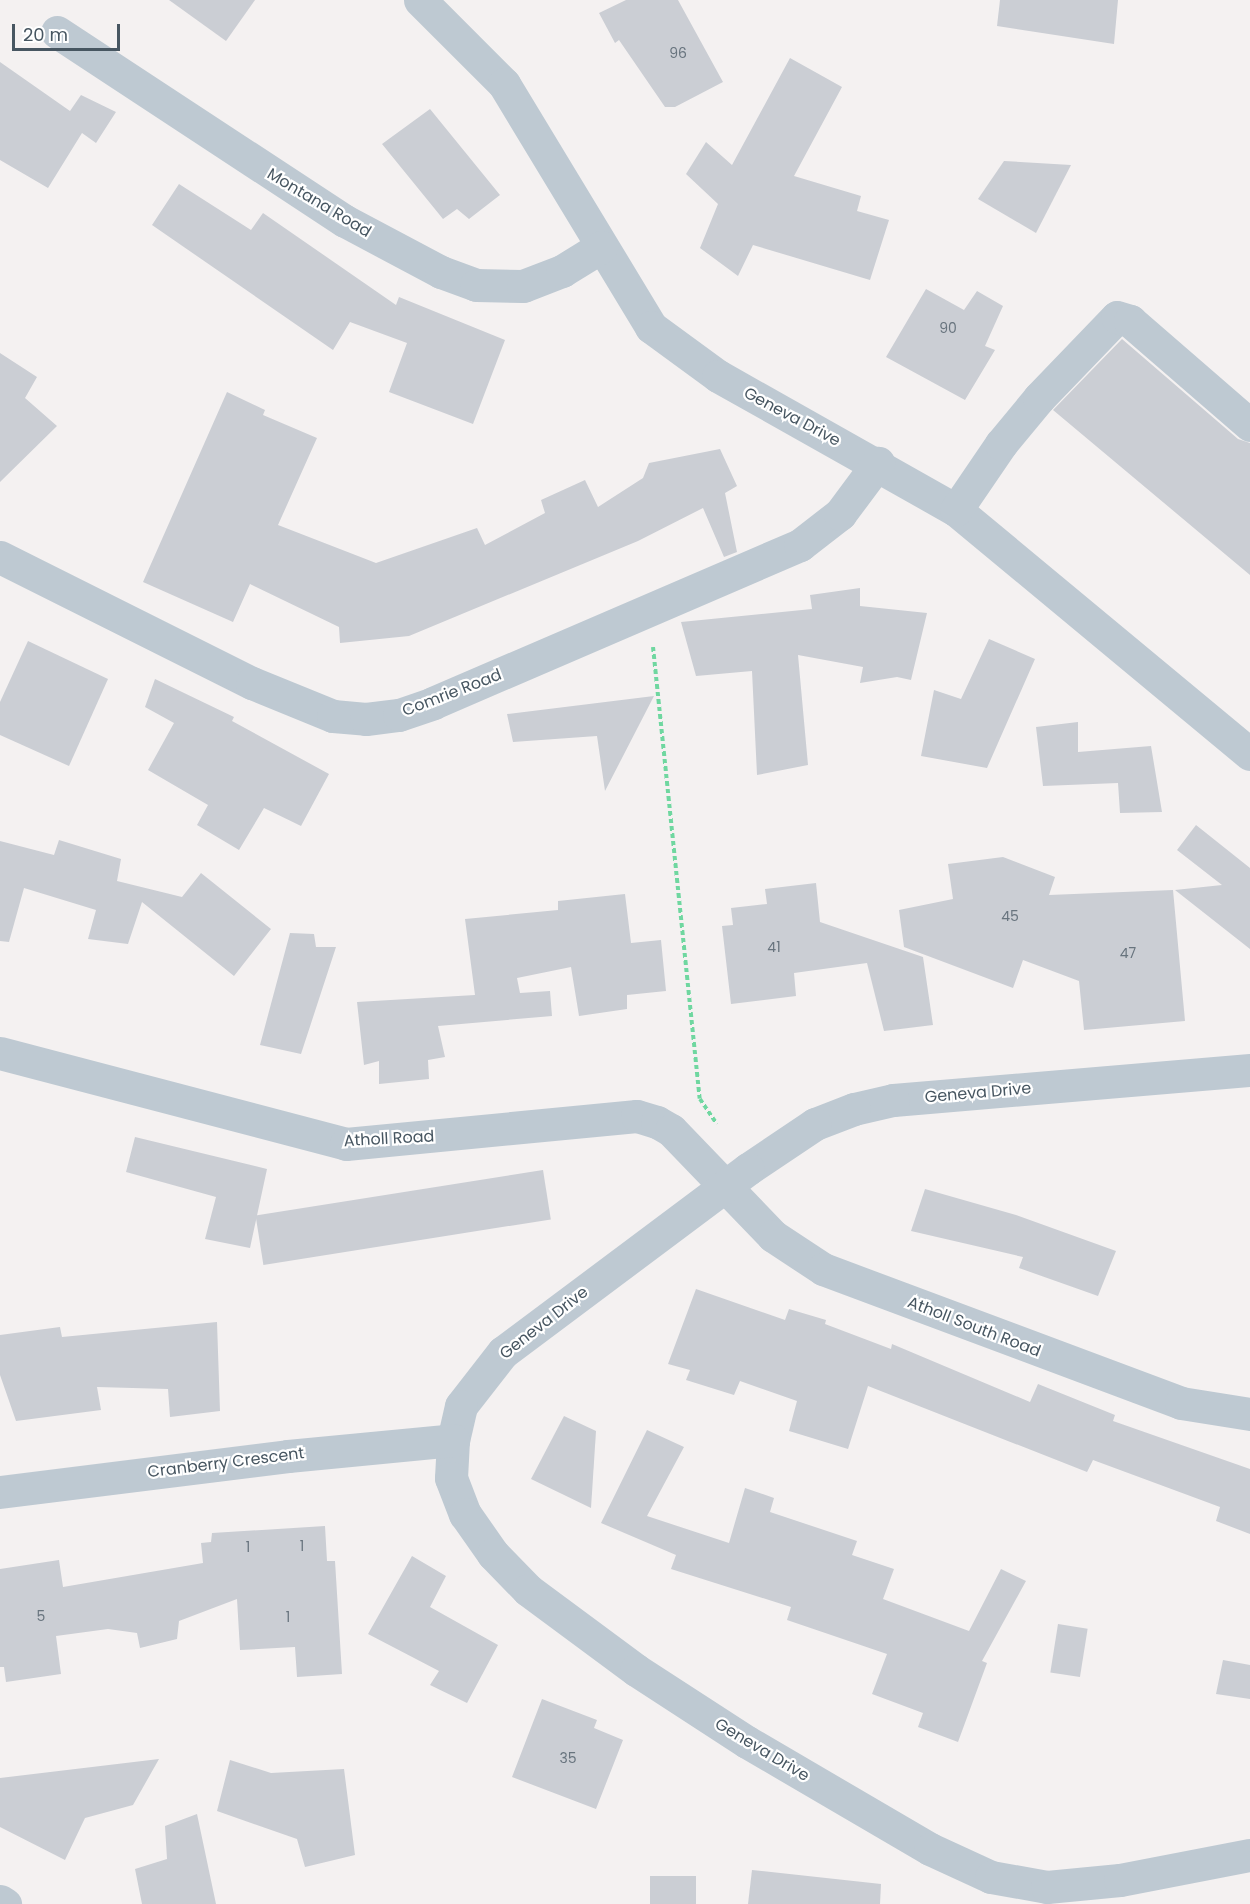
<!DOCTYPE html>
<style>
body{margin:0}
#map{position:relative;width:1250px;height:1904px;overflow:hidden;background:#f4f1f1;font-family:Poppins,sans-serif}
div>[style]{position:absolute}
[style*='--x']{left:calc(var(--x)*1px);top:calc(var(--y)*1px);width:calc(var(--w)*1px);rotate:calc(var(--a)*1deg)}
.building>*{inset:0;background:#cbced4;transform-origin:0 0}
.path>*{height:4px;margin-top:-2px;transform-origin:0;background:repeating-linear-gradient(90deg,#6fd7a0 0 4.5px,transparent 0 7.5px)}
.minor>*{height:33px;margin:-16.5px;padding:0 16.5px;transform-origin:16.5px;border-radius:16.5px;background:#bec9d2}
span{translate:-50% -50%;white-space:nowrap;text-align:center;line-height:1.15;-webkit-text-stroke:4.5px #fff;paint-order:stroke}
.number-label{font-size:14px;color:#68747e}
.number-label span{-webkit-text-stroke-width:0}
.street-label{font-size:16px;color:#475661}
.scale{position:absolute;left:12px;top:24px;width:108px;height:27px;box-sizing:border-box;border:3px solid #475661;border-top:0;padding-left:8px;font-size:18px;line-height:21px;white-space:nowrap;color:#475661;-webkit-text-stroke:4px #fff;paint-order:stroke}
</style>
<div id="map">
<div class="building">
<i style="clip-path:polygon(169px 0,255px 0,226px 41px)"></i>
<i style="clip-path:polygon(626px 0,678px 0,723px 82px,675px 107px,665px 107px,619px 40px,615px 43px,599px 13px)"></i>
<i style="clip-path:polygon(1000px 0,1118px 0,1114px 44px,997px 26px)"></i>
<i style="clip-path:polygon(790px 58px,842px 87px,794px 176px,861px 196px,857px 211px,889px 220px,870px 280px,753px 245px,738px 276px,700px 248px,718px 204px,686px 174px,706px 142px,732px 165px)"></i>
<i style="clip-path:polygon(0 62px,70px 111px,81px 95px,116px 112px,96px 143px,82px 133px,48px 188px,0 160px)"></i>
<i style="clip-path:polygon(430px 109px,500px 195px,469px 219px,457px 209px,443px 219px,382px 144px)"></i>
<i style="clip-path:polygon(1004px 161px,1071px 165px,1036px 233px,978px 199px)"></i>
<i style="clip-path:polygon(179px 184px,251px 230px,263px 213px,396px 305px,399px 297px,505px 340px,473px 424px,389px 392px,407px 343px,350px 322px,333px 350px,152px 225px)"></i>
<i style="clip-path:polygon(926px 289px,964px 310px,977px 291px,1003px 306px,985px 346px,995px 350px,965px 400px,886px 357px)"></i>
<i style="clip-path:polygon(1122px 339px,1238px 439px,1250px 443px,1250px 575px,1053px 410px)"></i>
<i style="clip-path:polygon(0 353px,37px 377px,25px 398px,57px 426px,0 482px)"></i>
<i style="clip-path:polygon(227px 392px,265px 410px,263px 415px,317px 438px,278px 525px,376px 563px,477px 528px,485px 545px,545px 513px,541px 500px,585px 480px,598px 507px,643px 478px,649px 463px,720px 449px,737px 486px,725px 493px,737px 552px,724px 557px,703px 508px,638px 541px,409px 636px,340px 643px,339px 627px,250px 584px,233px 622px,143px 582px)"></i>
<i style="clip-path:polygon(860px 588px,860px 606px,927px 613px,911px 680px,897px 677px,860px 683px,863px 667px,798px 655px,808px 765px,757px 775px,752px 671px,696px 676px,681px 622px,812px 609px,810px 595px)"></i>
<i style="clip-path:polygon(989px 639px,1035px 659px,987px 768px,921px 756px,934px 690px,961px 699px)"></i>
<i style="clip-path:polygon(28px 641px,108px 679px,69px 766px,0 735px,0 702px)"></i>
<i style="clip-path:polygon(155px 679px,234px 717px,232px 721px,329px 774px,301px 826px,264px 808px,239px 850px,197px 825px,208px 805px,148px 770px,174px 723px,145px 707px)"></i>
<i style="clip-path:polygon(654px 696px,605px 791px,597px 736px,513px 742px,507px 714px)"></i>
<i style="clip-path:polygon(1078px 722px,1078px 752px,1151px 746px,1162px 812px,1120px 813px,1118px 783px,1043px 786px,1036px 727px)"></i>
<i style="clip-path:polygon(1196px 825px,1250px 868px,1250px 949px,1175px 890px,1222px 885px,1177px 850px)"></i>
<i style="clip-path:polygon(59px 840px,121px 859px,117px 881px,182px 897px,201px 873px,271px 929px,234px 976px,142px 902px,128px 944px,88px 939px,96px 910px,24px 888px,9px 942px,0 941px,0 841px,54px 855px)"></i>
<i style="clip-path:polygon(1003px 857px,1055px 877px,1049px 895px,1173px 890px,1185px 1021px,1084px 1030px,1079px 981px,1023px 960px,1013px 988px,904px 947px,899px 910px,953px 899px,948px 864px)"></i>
<i style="clip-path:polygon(816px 883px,820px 922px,923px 957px,933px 1025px,884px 1031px,867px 963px,794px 973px,796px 996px,731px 1004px,722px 926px,733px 925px,731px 908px,767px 904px,765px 889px)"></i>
<i style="clip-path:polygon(625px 894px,631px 943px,661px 940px,666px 991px,627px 995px,627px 1009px,579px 1016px,571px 967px,517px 978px,520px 993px,550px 991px,552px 1016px,438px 1026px,445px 1057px,428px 1060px,429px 1079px,379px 1084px,379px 1061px,364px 1065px,357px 1002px,475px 995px,465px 919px,558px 910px,558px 901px)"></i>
<i style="clip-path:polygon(290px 933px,314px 934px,316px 947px,336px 947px,301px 1054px,260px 1045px)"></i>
<i style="clip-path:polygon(135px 1137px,267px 1169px,250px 1248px,205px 1239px,216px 1197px,126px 1172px)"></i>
<i style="left:543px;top:1170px;width:50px;height:291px;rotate:81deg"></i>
<i style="clip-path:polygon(925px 1189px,1016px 1215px,1116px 1251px,1098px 1296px,1019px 1268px,1023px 1257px,911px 1231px)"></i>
<i style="clip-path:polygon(696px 1289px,785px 1320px,789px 1309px,826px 1320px,825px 1324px,891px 1349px,892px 1344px,1030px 1402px,1038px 1384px,1115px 1415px,1113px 1421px,1250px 1469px,1250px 1534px,1216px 1521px,1220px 1507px,1093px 1460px,1087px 1472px,868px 1386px,848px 1449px,789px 1431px,797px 1401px,740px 1381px,734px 1395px,686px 1380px,690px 1370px,668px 1364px)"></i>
<i style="clip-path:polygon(217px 1322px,220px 1411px,170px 1417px,168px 1389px,97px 1387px,101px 1410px,16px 1421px,0 1375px,0 1335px,60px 1327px,62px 1337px)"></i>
<i style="clip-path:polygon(564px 1416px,596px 1431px,591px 1508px,531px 1479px)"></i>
<i style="clip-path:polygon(647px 1430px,684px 1447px,647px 1516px,729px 1543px,745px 1488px,774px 1498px,770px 1512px,857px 1541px,852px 1555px,894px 1569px,883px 1599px,969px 1631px,1001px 1569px,1026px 1581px,982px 1661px,987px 1663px,958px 1742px,918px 1727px,923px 1713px,872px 1694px,887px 1654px,787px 1620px,791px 1607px,671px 1569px,676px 1555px,601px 1523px)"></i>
<i style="clip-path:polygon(325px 1526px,327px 1561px,335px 1561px,342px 1674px,297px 1677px,295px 1647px,240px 1650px,237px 1599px,179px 1621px,177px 1639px,140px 1648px,137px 1633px,108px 1629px,56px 1636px,61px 1674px,6px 1682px,4px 1667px,0 1667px,0 1569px,59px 1560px,63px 1587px,203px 1563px,201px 1543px,211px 1542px,212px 1533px)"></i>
<i style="clip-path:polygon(412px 1556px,446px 1576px,430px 1607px,498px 1645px,467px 1703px,430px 1685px,439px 1671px,368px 1634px)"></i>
<i style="left:1058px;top:1624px;width:30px;height:49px;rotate:9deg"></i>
<i style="clip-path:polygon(1223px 1660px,1250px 1665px,1250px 1699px,1216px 1694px)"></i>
<i style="clip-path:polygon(542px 1699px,597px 1720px,594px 1728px,623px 1740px,596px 1809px,512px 1777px)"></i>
<i style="clip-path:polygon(159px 1759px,133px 1805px,85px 1818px,65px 1860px,0 1827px,0 1778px)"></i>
<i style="clip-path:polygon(230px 1760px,271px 1773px,344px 1769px,355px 1855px,305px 1867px,297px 1839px,217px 1811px)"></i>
<i style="clip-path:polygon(197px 1814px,216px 1904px,142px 1904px,135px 1869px,167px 1859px,165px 1826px)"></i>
<i style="clip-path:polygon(752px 1870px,881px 1884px,880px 1904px,748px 1904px)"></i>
<i style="left:650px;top:1876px;width:46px;height:28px"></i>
</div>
<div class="path">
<i style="--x:653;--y:647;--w:454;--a:84.1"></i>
<i style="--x:700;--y:1099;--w:30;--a:56"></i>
</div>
<div class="minor">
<i style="--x:420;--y:0;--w:119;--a:45"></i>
<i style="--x:504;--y:84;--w:284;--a:58.8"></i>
<i style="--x:651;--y:327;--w:83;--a:36.2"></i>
<i style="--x:718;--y:376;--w:273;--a:29.4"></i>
<i style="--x:956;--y:510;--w:382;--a:39.7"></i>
<i style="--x:57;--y:32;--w:344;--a:33.3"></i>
<i style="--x:345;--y:221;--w:109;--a:28"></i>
<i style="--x:441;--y:272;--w:37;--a:20"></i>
<i style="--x:476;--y:285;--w:47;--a:1.2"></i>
<i style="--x:523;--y:286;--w:42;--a:-21"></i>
<i style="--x:562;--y:271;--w:46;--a:-31.6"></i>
<i style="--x:956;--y:510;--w:80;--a:-55.7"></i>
<i style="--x:1001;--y:444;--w:60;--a:-50.4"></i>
<i style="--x:1039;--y:398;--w:112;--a:-46.1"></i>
<i style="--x:1117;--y:317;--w:14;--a:17"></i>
<i style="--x:1130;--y:321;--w:159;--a:40.9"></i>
<i style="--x:0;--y:557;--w:282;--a:26.6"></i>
<i style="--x:252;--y:683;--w:87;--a:22.2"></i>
<i style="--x:333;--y:716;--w:33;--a:5"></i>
<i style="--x:366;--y:719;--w:33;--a:-7"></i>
<i style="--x:399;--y:715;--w:36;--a:-19"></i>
<i style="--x:433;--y:703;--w:400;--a:-23.3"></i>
<i style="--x:800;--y:545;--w:51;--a:-37.8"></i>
<i style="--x:840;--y:514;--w:64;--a:-53.3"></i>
<i style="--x:0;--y:1053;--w:358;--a:14.7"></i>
<i style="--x:346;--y:1144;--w:292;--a:-5.5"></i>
<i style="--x:637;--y:1116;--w:21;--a:17"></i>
<i style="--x:657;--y:1122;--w:16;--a:30"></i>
<i style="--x:671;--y:1130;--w:147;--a:46.1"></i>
<i style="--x:773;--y:1236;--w:60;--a:33.4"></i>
<i style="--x:823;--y:1269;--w:382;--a:20.5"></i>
<i style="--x:1181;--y:1403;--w:70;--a:9.1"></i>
<i style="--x:1250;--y:1070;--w:358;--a:175.2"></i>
<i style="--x:893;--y:1100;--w:40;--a:167"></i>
<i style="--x:854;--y:1109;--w:42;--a:159"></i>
<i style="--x:815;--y:1124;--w:81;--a:146.1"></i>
<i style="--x:748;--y:1169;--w:306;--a:143.2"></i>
<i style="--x:503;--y:1352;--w:68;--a:127.9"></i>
<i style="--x:461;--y:1406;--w:35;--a:103"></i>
<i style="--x:453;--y:1440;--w:38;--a:93"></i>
<i style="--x:451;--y:1478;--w:39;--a:69"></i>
<i style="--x:465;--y:1514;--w:49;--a:55"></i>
<i style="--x:493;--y:1554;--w:50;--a:45.8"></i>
<i style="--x:528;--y:1590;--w:134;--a:36.5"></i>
<i style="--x:636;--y:1670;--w:132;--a:33"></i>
<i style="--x:747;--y:1742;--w:212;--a:30.3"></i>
<i style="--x:930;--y:1849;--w:67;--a:24.7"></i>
<i style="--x:991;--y:1877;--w:57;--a:10.1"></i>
<i style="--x:1047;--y:1887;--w:73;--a:-5.5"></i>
<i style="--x:1120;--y:1880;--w:132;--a:-10.9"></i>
<i style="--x:0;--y:1492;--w:290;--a:-7.1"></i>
<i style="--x:288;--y:1456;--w:166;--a:-5.5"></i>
<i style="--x:0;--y:1901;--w:6;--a:31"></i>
</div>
<div class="number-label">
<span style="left:678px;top:53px">96</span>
<span style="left:948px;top:328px">90</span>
<span style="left:1010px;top:916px">45</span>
<span style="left:774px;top:947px">41</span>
<span style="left:1128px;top:953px">47</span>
<span style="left:302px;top:1546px">1</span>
<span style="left:248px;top:1547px">1</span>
<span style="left:41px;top:1616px">5</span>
<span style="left:288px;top:1617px">1</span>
<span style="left:568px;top:1758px">35</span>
</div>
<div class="street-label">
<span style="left:319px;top:203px;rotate:31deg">Montana Road</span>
<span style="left:792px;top:417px;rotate:28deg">Geneva Drive</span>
<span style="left:452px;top:693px;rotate:-21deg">Comrie Road</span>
<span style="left:978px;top:1093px;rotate:-5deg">Geneva Drive</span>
<span style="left:389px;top:1139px;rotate:-3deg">Atholl Road</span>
<span style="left:544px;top:1323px;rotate:-38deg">Geneva Drive</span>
<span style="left:974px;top:1327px;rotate:21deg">Atholl South Road</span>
<span style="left:226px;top:1463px;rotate:-7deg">Cranberry Crescent</span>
<span style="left:762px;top:1750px;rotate:31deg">Geneva Drive</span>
</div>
<div class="scale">20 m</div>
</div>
